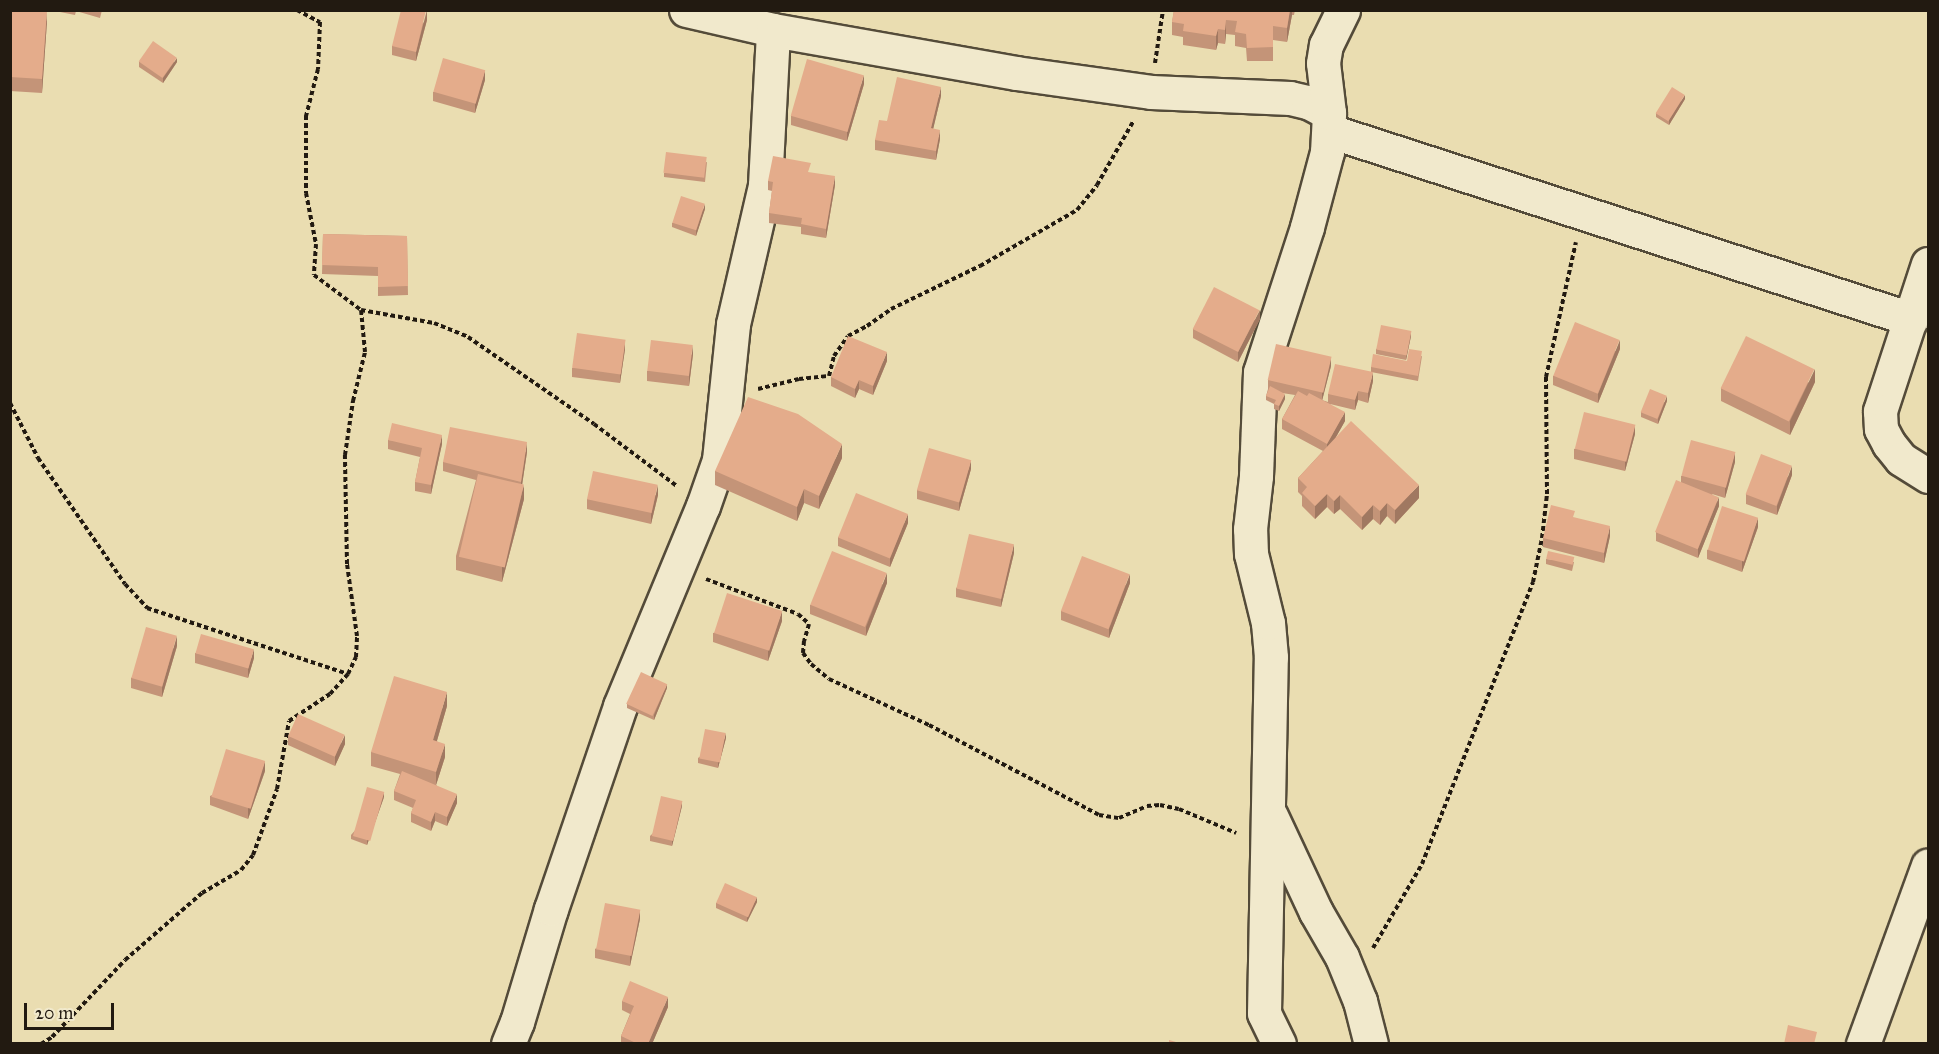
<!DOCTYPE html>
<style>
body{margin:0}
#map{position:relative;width:1939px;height:1054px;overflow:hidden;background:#eaddb1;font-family:"IM FELL Great Primer",serif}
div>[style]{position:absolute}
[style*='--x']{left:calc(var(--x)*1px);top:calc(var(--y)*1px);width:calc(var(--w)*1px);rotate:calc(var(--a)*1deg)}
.path>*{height:4px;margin-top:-2px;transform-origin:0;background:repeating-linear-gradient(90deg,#221a11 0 4.5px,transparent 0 7.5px)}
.roads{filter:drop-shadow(2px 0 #544b39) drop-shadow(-2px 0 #544b39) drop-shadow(0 2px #544b39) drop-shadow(0 -2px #544b39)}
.minor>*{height:33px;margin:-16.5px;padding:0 16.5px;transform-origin:16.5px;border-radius:16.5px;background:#f1e9cc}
.wall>*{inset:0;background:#c49478}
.shaded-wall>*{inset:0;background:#a07861}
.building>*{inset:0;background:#e4ac8b;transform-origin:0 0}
span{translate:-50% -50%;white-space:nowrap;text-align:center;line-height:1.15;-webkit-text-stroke:6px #f1e9cc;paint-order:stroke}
.frame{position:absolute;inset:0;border:12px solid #221a11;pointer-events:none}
.scale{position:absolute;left:24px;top:1003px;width:90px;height:27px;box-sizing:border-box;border:3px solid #221a11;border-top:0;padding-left:8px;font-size:18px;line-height:21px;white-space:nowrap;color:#221a11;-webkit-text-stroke:4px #f1e9cc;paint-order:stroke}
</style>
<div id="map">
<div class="path">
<i style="--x:297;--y:10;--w:26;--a:28"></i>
<i style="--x:320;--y:22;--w:47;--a:92.4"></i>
<i style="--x:318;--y:69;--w:49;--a:104.3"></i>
<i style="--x:306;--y:116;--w:77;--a:90"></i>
<i style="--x:306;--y:193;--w:52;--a:78.9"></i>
<i style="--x:316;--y:244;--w:31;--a:94"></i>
<i style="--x:314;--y:275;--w:59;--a:36.7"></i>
<i style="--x:361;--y:310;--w:74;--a:10.1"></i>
<i style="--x:434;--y:323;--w:37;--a:22"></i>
<i style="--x:468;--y:337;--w:153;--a:34.6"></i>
<i style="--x:594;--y:424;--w:104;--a:36.8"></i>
<i style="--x:1155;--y:63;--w:54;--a:-81.4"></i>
<i style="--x:758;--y:389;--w:42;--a:-13.7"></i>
<i style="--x:799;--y:379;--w:30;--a:-6"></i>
<i style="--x:829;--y:376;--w:21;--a:-76"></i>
<i style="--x:834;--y:356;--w:24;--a:-55"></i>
<i style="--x:848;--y:336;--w:21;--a:-28"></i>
<i style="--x:867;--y:326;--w:29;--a:-35"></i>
<i style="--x:891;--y:309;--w:99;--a:-25.8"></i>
<i style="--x:980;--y:266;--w:112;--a:-30"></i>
<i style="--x:1077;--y:210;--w:32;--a:-51"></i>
<i style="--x:1097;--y:185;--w:73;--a:-60.3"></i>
<i style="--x:10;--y:403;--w:62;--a:63"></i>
<i style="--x:38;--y:458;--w:153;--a:55.4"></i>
<i style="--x:125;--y:584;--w:33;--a:47"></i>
<i style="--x:147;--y:608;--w:212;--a:18.2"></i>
<i style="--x:706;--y:579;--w:98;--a:20.8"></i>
<i style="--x:798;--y:614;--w:15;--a:42"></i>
<i style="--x:809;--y:624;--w:18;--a:106"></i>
<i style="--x:804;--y:641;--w:12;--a:95"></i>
<i style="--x:803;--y:653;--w:14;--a:54"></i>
<i style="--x:811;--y:664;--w:23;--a:40"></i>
<i style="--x:829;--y:679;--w:110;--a:24.7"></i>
<i style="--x:929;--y:725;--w:192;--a:27.9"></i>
<i style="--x:1099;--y:815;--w:20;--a:9"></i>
<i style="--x:1119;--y:818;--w:30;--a:-23"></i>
<i style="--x:1147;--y:806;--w:13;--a:-4"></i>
<i style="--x:1160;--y:805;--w:19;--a:12"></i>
<i style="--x:1179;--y:809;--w:62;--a:22.8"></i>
<i style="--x:1373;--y:948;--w:97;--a:-59.7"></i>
<i style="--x:1422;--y:864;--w:303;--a:-68.5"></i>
<i style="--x:1533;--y:582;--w:45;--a:-78.4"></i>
<i style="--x:1542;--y:538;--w:44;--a:-83.5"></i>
<i style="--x:1547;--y:494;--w:117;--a:-90.5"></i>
<i style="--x:1546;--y:377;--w:138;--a:-77.5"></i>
<i style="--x:41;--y:1044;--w:13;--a:-32"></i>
<i style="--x:52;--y:1037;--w:106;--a:-46.5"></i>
<i style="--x:125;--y:960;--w:102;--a:-41"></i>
<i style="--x:202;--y:893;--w:45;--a:-30.5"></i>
<i style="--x:241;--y:870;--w:19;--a:-51"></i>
<i style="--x:253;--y:855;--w:70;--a:-70"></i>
<i style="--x:277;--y:789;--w:69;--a:-80"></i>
<i style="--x:289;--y:721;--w:49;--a:-33.4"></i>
<i style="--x:330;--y:694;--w:27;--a:-48"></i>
<i style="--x:348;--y:674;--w:19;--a:-65"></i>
<i style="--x:356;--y:657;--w:21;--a:-87"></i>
<i style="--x:357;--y:636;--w:73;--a:-97.9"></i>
<i style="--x:347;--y:564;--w:109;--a:-91.1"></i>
<i style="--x:345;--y:455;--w:55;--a:-81.6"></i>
<i style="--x:353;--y:401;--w:50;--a:-76.2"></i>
<i style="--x:365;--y:352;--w:42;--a:-95.4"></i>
</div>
<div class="roads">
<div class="minor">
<i style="--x:686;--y:10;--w:89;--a:12.9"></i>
<i style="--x:773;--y:30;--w:247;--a:10"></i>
<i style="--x:1016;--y:73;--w:136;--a:8"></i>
<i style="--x:1151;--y:92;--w:139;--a:2.5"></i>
<i style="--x:1290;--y:98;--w:18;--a:13"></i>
<i style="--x:1308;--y:102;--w:24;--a:28"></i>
<i style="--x:1330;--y:131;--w:611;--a:17.93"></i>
<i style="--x:1928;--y:264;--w:155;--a:108.1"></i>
<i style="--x:1880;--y:411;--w:18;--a:87"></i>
<i style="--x:1881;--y:429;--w:17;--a:62"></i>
<i style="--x:1889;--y:444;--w:19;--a:51"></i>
<i style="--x:1901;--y:459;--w:32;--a:32"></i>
<i style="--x:1271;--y:816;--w:106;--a:64.9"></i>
<i style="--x:1316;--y:912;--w:52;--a:60"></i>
<i style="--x:1342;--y:957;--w:48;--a:67.8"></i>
<i style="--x:1360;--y:1001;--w:44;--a:75.7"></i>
<i style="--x:508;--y:1044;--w:24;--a:-68"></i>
<i style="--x:517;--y:1022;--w:118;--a:-73.3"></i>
<i style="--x:551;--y:909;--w:214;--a:-71.2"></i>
<i style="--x:620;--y:706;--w:217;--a:-67.5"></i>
<i style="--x:703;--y:506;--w:49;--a:-70.8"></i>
<i style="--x:719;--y:460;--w:137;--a:-84.1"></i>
<i style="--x:733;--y:324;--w:143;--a:-77"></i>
<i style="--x:765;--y:185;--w:155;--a:-87"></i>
<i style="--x:1279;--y:1044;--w:34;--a:-116"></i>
<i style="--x:1264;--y:1013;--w:356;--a:-88.9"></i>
<i style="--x:1271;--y:657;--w:34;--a:-95"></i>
<i style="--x:1268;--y:623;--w:71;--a:-103.8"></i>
<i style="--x:1251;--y:554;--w:25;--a:-92"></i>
<i style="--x:1250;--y:529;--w:53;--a:-83.5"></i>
<i style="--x:1256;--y:476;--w:104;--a:-87.8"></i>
<i style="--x:1260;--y:372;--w:152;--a:-72"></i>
<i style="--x:1307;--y:227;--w:78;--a:-75.1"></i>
<i style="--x:1327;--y:152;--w:39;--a:-87"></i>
<i style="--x:1329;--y:113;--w:50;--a:-96.8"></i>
<i style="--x:1323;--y:63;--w:18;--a:-81"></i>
<i style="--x:1326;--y:45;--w:39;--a:-64"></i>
<i style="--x:1863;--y:1044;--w:190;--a:-70"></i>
</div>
</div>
<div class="wall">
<i style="clip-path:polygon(10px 10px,47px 21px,42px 93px,10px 91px)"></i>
<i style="clip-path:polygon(50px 10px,102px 10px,100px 18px,76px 11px,75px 15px)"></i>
<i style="clip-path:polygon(1174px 10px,1295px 10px,1294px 15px,1292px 15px,1287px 42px,1273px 40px,1273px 61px,1247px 61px,1246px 48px,1235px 46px,1235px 35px,1226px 34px,1225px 44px,1218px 43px,1216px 50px,1183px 45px,1183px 37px,1172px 35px,1172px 22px)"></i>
<i style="clip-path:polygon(427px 20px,416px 61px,392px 55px,392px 46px)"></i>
<i style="clip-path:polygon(139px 62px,177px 62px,163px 83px,139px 67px)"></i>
<i style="clip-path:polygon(485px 80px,475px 113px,433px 101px,433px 92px)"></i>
<i style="clip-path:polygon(864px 84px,847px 141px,791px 125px,791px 116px)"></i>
<i style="clip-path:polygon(941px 96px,933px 129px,940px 139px,936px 160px,875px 150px,875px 140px,887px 121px)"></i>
<i style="clip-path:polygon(1685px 99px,1669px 125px,1656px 117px,1656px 113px)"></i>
<i style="clip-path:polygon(707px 162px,705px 182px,664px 177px,664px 173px)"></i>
<i style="clip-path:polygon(810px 173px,835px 185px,826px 238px,801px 234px,801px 227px,769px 223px,769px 213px,772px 191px,768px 190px,768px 181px)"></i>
<i style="clip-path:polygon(705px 209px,696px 236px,672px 227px,672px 223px)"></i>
<i style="clip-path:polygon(323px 234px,407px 236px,408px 295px,378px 296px,378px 276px,322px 274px)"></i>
<i style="clip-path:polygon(1260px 319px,1238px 362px,1193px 338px,1193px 329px)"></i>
<i style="clip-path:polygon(1411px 336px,1406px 360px,1376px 354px,1376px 349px)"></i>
<i style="clip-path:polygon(625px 349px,620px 383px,572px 377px,572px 368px)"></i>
<i style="clip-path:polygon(1620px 349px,1598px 403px,1553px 385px,1553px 376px)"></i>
<i style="clip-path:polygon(693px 354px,689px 386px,647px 381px,647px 371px)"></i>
<i style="clip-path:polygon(1422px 356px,1418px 381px,1371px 372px,1371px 367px,1407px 361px)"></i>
<i style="clip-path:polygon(887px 361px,873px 395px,859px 389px,855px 398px,831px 386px,831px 377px)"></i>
<i style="clip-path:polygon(1331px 366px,1322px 400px,1328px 402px,1328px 394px,1373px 381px,1368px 403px,1358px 400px,1355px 410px,1330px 404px,1345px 421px,1336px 437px,1419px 498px,1395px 524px,1387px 516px,1380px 525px,1373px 519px,1362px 530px,1340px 509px,1334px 514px,1327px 507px,1315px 519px,1302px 506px,1302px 496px,1298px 492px,1298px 478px,1323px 451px,1282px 429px,1282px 419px,1295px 395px,1282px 393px,1285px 399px,1279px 411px,1274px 409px,1274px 404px,1266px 400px,1266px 396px,1268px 389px,1268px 380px)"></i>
<i style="clip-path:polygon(1815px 382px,1790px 435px,1721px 401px,1721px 388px)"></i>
<i style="clip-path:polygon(1667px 401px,1658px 424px,1641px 417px,1641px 412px)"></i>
<i style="clip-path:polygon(1635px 434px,1625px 471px,1574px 459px,1574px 449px)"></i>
<i style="clip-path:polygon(388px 440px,442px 444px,431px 494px,415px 491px,415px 482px,420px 457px,388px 449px)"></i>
<i style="clip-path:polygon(527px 452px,522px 485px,524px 499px,502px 582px,456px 570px,456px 556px,476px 480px,443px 471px,443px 462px)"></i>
<i style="clip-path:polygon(842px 458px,819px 509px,804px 503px,797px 521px,715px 485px,715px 471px)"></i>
<i style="clip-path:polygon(1735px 462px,1725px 498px,1712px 494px,1719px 506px,1698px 558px,1656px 541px,1656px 532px,1681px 482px,1681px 476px)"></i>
<i style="clip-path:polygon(971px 469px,959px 511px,917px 499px,917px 490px)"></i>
<i style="clip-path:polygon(1792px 475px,1777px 515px,1746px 504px,1746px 494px)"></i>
<i style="clip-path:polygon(658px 495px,651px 524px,587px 509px,587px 499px)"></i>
<i style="clip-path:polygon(1575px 518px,1610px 536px,1604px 563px,1543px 547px,1543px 538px)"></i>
<i style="clip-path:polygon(908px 523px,890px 567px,838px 546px,838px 537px)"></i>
<i style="clip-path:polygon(1758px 527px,1742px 572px,1707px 559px,1707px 550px)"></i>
<i style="clip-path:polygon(1014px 553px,1001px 607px,956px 597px,956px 588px)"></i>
<i style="clip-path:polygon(1546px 559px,1574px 562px,1572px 571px,1546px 564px)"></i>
<i style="clip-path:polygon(887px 583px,866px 636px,810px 614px,810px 605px)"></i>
<i style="clip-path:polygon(1130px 583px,1109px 638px,1061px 620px,1061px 611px)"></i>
<i style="clip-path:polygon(782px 621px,768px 661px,713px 642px,713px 633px)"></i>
<i style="clip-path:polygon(177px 646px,162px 697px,131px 688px,131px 678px)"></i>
<i style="clip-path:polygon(195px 653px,254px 658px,248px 678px,195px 663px)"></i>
<i style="clip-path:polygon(667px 688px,654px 720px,627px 708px,627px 704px)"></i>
<i style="clip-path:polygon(447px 706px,437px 741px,445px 757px,436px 785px,457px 803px,447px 826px,435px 821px,431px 831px,411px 822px,411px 813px,413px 808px,394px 800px,394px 791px,400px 774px,371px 766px,371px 752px)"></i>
<i style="clip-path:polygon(288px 736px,345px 744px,335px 766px,288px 745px)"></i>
<i style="clip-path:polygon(726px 738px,718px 768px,698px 763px,698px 758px)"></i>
<i style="clip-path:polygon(265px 771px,248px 819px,210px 805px,210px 796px)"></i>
<i style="clip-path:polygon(384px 797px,367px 845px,351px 839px,351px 835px)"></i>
<i style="clip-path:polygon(682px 806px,672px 846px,650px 841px,650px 836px)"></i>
<i style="clip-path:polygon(757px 902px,747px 922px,716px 908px,716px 903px)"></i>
<i style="clip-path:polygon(640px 919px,630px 966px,595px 958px,595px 949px)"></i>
<i style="clip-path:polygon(622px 1001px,668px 1007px,652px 1044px,621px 1044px,621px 1036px,630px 1014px,622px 1010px)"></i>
</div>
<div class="shaded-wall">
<i style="clip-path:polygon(47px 10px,47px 21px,42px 93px,42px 79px)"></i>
<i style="clip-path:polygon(427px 10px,427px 20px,416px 61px,416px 52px)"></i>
<i style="clip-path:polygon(1290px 10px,1292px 10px,1292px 15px,1287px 42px,1287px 28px)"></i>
<i style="clip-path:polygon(1226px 20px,1226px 34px,1225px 44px,1225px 30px)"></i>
<i style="clip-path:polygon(1218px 29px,1218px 43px,1216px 50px,1216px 36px)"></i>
<i style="clip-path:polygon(177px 58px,177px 62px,163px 83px,163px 78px)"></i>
<i style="clip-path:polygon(485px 70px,485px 80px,475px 113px,475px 104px)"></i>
<i style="clip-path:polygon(864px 75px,864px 84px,847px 141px,847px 132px)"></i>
<i style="clip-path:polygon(941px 87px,941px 96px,931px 138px,931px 128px)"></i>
<i style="clip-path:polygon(1685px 95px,1685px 99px,1669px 125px,1669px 120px)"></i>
<i style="clip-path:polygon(940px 130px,940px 139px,936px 160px,936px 151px)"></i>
<i style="clip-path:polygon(835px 176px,835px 185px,826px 238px,826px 229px)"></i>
<i style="clip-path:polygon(705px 204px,705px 209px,696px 236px,696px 231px)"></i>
<i style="clip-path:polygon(1260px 310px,1260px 319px,1238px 362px,1238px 352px)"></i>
<i style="clip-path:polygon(1411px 331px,1411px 336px,1406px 360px,1406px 355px)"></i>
<i style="clip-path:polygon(625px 340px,625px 349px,620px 383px,620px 374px)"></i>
<i style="clip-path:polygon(1620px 340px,1620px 349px,1598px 403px,1598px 394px)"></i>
<i style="clip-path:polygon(693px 345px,693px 354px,689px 386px,689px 376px)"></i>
<i style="clip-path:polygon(887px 352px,887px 361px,873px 395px,873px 386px)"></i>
<i style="clip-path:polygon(1331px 357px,1331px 366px,1322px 401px,1322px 392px)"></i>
<i style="clip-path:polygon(1815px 369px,1815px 382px,1790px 435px,1790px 421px)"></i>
<i style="clip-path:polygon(1373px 372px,1373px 381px,1368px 403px,1368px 393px)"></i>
<i style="clip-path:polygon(859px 380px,859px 389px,855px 398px,855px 389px)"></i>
<i style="clip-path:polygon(1358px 391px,1358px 400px,1355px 410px,1355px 400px)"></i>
<i style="clip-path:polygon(1285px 394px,1285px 399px,1279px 411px,1279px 406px)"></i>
<i style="clip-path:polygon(1667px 396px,1667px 401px,1658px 424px,1658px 419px)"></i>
<i style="clip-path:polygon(1345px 412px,1345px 421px,1327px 453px,1327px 444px)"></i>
<i style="clip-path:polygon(1635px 425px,1635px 434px,1625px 471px,1625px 462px)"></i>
<i style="clip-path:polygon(442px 435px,442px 444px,431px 494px,431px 485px)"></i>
<i style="clip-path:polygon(527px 442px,527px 452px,521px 492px,521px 482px)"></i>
<i style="clip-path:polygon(842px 444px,842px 458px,819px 509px,819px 496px)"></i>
<i style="clip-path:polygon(1735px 452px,1735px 462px,1725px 498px,1725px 488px)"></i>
<i style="clip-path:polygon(971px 460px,971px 469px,959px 511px,959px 502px)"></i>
<i style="clip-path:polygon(1792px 466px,1792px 475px,1777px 515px,1777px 506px)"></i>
<i style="clip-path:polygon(524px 485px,524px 499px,502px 582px,502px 568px)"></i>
<i style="clip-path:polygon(658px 485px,658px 495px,651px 524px,651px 515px)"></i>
<i style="clip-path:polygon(1419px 485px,1419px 498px,1395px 524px,1395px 510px)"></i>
<i style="clip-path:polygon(804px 489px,804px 503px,797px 521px,797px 507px)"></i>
<i style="clip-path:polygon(1327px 494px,1327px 507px,1315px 519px,1315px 506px)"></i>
<i style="clip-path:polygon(1340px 495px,1340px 509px,1334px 514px,1334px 501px)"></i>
<i style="clip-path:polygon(1719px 497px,1719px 506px,1698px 558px,1698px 549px)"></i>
<i style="clip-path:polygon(1387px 503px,1387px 516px,1380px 525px,1380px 511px)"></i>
<i style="clip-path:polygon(1373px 505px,1373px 519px,1362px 530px,1362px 517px)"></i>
<i style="clip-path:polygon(908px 514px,908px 523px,890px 567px,890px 557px)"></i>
<i style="clip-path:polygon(1758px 518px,1758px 527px,1742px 572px,1742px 562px)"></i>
<i style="clip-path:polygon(1610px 526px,1610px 536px,1604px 563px,1604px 553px)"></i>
<i style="clip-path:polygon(1014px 544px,1014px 553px,1001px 607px,1001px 597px)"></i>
<i style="clip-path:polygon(887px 573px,887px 583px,866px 636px,866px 627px)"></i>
<i style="clip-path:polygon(1130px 574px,1130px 583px,1109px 638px,1109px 629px)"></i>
<i style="clip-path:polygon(782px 611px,782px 621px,768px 661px,768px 651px)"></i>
<i style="clip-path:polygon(177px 636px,177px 646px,162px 697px,162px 687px)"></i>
<i style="clip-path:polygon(254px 649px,254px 658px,248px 678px,248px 669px)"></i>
<i style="clip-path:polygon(667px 684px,667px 688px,654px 720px,654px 715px)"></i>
<i style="clip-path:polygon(447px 692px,447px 706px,433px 754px,433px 740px)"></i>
<i style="clip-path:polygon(726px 733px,726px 738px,718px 768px,718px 763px)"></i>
<i style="clip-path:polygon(345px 735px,345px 744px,335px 766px,335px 756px)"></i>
<i style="clip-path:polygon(445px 744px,445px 757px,436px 785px,436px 772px)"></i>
<i style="clip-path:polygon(265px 761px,265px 771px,248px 819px,248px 809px)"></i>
<i style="clip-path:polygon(384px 792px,384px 797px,367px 845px,367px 840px)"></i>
<i style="clip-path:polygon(457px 794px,457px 803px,447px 826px,447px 817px)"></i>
<i style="clip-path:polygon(682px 801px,682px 806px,672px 846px,672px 841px)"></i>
<i style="clip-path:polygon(435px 812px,435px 821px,431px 831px,431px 822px)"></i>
<i style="clip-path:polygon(757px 897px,757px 902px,747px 922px,747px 918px)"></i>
<i style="clip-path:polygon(640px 910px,640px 919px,630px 966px,630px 956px)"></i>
<i style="clip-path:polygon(668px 997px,668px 1007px,652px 1044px,648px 1044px)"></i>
</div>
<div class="building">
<i style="clip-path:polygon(10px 10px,47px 10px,42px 79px,10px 77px)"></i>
<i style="clip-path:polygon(401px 10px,426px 10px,416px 52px,392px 46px)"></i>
<i style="clip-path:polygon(1174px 10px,1290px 10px,1287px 28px,1273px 26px,1273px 47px,1247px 48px,1246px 34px,1235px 32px,1237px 21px,1226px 20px,1225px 30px,1218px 29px,1216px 36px,1183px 31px,1184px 24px,1172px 22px)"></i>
<i style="left:153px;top:41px;width:29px;height:25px;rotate:35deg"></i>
<i style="left:443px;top:58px;width:44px;height:35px;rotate:16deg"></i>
<i style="left:807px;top:59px;width:59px;height:59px;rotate:16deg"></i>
<i style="clip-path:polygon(897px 77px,941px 87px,931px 128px,940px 130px,936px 151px,875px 140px,879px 120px,887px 121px)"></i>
<i style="left:1672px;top:87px;width:15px;height:31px;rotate:32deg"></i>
<i style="left:666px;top:152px;width:41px;height:21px;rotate:7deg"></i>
<i style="clip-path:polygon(773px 156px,811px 163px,808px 172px,835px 176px,826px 229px,801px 224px,802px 218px,769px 213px,773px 182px,768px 181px)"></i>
<i style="left:681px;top:196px;width:25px;height:28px;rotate:18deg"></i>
<i style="clip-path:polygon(323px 234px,407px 236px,408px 286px,378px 287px,378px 267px,322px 265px)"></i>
<i style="left:1214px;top:287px;width:51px;height:47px;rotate:27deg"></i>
<i style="left:1575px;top:322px;width:48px;height:58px;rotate:22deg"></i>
<i style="left:1381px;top:325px;width:31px;height:25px;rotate:11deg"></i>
<i style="left:577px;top:333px;width:49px;height:35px;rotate:8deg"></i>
<i style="clip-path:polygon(848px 336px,887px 352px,873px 386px,859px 380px,855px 389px,831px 377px)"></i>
<i style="left:1746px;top:336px;width:76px;height:58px;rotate:26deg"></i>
<i style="left:651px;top:340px;width:42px;height:31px;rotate:7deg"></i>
<i style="left:1276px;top:344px;width:57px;height:37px;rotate:13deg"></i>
<i style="clip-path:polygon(1409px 349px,1422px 351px,1418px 376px,1371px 367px,1373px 354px,1407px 361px)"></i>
<i style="clip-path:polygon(1335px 364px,1373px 372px,1368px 393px,1358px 391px,1355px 400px,1328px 394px)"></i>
<i style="clip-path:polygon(1270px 386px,1285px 394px,1279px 406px,1274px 404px,1276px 400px,1266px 396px)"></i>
<i style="left:1650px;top:389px;width:18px;height:25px;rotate:22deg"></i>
<i style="clip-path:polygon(1298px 391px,1307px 396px,1309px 393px,1345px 412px,1327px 444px,1282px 419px)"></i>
<i style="clip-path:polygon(748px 397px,798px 414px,842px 444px,819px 496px,804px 489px,797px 507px,715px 471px)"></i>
<i style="left:1584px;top:412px;width:53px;height:38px;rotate:14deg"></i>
<i style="clip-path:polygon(1351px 421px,1419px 485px,1395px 510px,1387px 503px,1380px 511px,1373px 505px,1362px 517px,1340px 495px,1334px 501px,1327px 494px,1315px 506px,1302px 493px,1307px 487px,1298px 478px)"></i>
<i style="clip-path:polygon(392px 423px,442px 435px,431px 485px,415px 482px,422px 448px,388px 440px)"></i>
<i style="clip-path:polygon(450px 427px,527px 442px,521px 482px,443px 462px)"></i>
<i style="left:1691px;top:440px;width:46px;height:37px;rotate:15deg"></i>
<i style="left:929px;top:448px;width:44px;height:44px;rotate:16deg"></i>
<i style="left:1761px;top:454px;width:33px;height:43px;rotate:21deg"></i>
<i style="left:593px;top:471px;width:66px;height:29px;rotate:12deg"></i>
<i style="left:478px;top:474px;width:47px;height:85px;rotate:13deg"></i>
<i style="left:1676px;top:480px;width:46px;height:56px;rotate:22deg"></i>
<i style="left:856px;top:493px;width:56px;height:48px;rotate:22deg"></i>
<i style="clip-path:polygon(1551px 505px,1575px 511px,1573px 517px,1610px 526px,1604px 553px,1543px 538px)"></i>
<i style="left:1722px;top:506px;width:38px;height:46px;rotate:18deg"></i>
<i style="left:969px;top:534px;width:46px;height:56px;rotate:13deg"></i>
<i style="left:832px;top:551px;width:59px;height:58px;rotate:22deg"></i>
<i style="left:1548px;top:551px;width:27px;height:8px;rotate:13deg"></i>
<i style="left:1082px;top:556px;width:51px;height:59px;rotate:21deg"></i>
<i style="left:727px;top:593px;width:58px;height:42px;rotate:18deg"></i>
<i style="left:146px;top:627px;width:32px;height:53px;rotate:16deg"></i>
<i style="left:201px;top:634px;width:55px;height:20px;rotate:16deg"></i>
<i style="left:641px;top:672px;width:29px;height:35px;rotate:25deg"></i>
<i style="clip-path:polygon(394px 676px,447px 692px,433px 740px,445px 744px,436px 772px,371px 752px)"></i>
<i style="left:298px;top:714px;width:51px;height:24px;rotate:24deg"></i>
<i style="left:705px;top:729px;width:21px;height:30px;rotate:11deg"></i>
<i style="left:226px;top:749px;width:41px;height:50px;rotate:17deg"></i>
<i style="clip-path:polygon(402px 771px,457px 794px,447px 817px,435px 812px,431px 822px,411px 813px,416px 800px,394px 791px)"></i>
<i style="left:367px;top:787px;width:18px;height:51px;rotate:16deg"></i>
<i style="left:661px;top:796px;width:22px;height:41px;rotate:13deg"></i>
<i style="left:725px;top:883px;width:35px;height:22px;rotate:24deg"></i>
<i style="left:605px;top:903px;width:36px;height:47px;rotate:11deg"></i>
<i style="clip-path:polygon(630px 981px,668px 997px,648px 1044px,638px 1044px,621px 1036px,634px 1006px,622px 1001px)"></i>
<i style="clip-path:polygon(1788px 1025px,1817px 1032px,1814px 1044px,1784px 1044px)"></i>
<i style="clip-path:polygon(1169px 1040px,1183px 1044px,1169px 1044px)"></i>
</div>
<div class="frame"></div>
<div class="scale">20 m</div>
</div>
